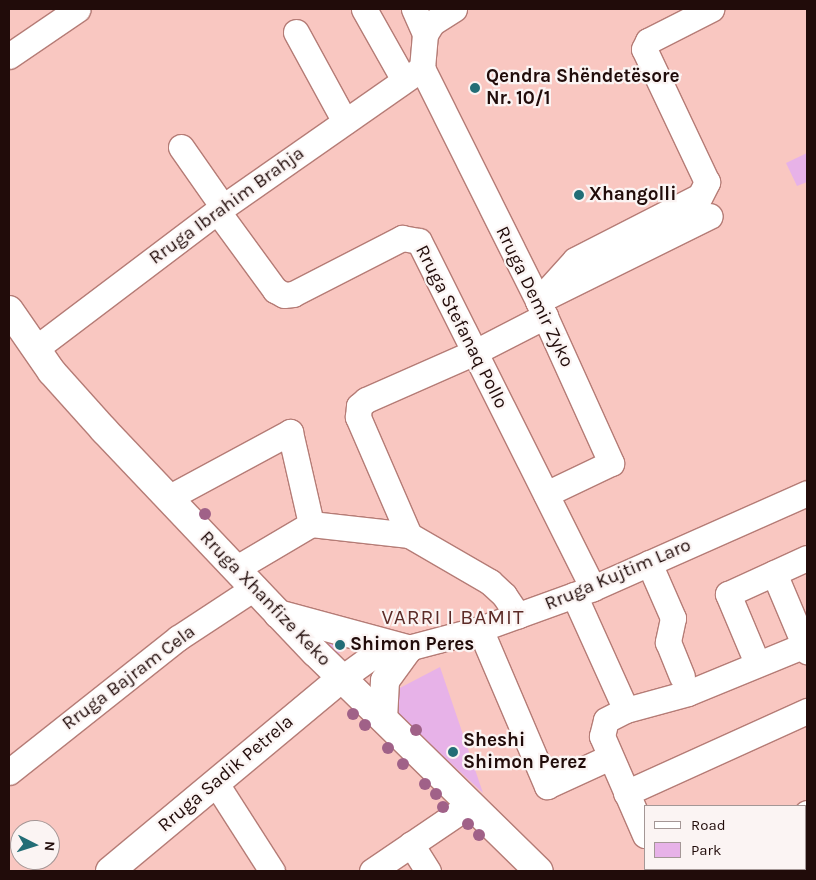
<!DOCTYPE html>
<meta charset="utf-8">
<style>
body{margin:0}
#map{position:relative;width:816px;height:880px;overflow:hidden;background:#f9c7c1;font-family:Karla,sans-serif}
div>[style]{position:absolute}
[style*='--x']{left:calc(var(--x)*1px);top:calc(var(--y)*1px);width:calc(var(--w)*1px);rotate:calc(var(--a)*1deg)}
.green>*{inset:0;background:#e7b2e8}
.roads{filter:drop-shadow(1px 0 #b57c76) drop-shadow(-1px 0 #b57c76) drop-shadow(0 1px #b57c76) drop-shadow(0 -1px #b57c76)}
.minor>*{height:25px;margin:-12.5px;padding:0 12.5px;transform-origin:12.5px;border-radius:12.5px;background:#fff}
.major>*{height:28px;margin:-14px;padding:0 14px;transform-origin:14px;border-radius:14px;background:#fff}
.trees>*{width:12px;height:12px;margin:-6px;border-radius:50%;background:#a06188}
.dots>*{width:14px;height:14px;translate:-50% -50%;box-sizing:border-box;border:2px solid #fbf4f3;border-radius:50%}
span{translate:-50% -50%;white-space:nowrap;text-align:center;line-height:1.15;-webkit-text-stroke:4.5px #fbf4f3;paint-order:stroke}
.poi-label{font-size:19px;color:#210c0a;font-weight:700}
.left{translate:0 -50%;text-align:left}
.street-label{font-size:19px;color:#210c0a}
.quarter-label{font-size:21px;color:#5c2b27;letter-spacing:1px}
.frame{position:absolute;inset:0;border:10px solid #210c0a;pointer-events:none}
.legend{position:absolute;left:644px;top:805px;width:162px;height:65px;box-sizing:border-box;background:#fbf4f3;border:1px solid #a49796;margin:0;padding:6px 9px;list-style:none;font-size:15px;color:#210c0a}
.legend li{display:flex;align-items:center;gap:10px;height:25px}
.legend b{width:25px;border:1px solid #a49796}
.north{position:absolute;left:10px;top:820px;width:50px;height:50px;box-sizing:border-box;background:#fbf4f3;border:1px solid #a49796;border-radius:50%;rotate:95deg;font-size:14px;font-weight:700;line-height:20px;text-align:center;color:#210c0a}
.north::after{content:'';display:block;margin:auto;width:18px;height:22px;background:#236d76;clip-path:polygon(50% 0,100% 100%,50% 72%,0 100%)}
</style>
<div id="map">
<div class="green">
<i style="clip-path:polygon(807px 153px,807px 182px,797px 186px,786px 163px)"></i>
<i style="clip-path:polygon(311px 629px,356px 638px,337px 655px)"></i>
<i style="clip-path:polygon(440px 667px,483px 793px,394px 711px,394px 691px)"></i>
</div>
<div class="roads">
<div class="minor">
<i style="--x:364;--y:9;--w:81;--a:60.6"></i>
<i style="--x:414;--y:9;--w:27;--a:66"></i>
<i style="--x:454;--y:9;--w:26;--a:148"></i>
<i style="--x:432;--y:23;--w:13;--a:122"></i>
<i style="--x:425;--y:34;--w:34;--a:95"></i>
<i style="--x:422;--y:68;--w:260;--a:63.5"></i>
<i style="--x:538;--y:301;--w:178;--a:65.7"></i>
<i style="--x:611;--y:463;--w:72;--a:154.5"></i>
<i style="--x:296;--y:32;--w:102;--a:61.4"></i>
<i style="--x:9;--y:56;--w:83;--a:-34.3"></i>
<i style="--x:181;--y:147;--w:73;--a:55"></i>
<i style="--x:218;--y:212;--w:97;--a:53.8"></i>
<i style="--x:275;--y:290;--w:10;--a:29"></i>
<i style="--x:284;--y:295;--w:9;--a:-6"></i>
<i style="--x:293;--y:294;--w:123;--a:-27.2"></i>
<i style="--x:402;--y:238;--w:17;--a:10"></i>
<i style="--x:419;--y:241;--w:388;--a:63.4"></i>
<i style="--x:550;--y:295;--w:178;--a:-26.3"></i>
<i style="--x:538;--y:301;--w:55;--a:-47.9"></i>
<i style="--x:575;--y:260;--w:140;--a:-27.1"></i>
<i style="--x:700;--y:196;--w:16;--a:-63"></i>
<i style="--x:707;--y:182;--w:147;--a:-115.3"></i>
<i style="--x:644;--y:49;--w:9;--a:-63"></i>
<i style="--x:648;--y:41;--w:71;--a:-26.9"></i>
<i style="--x:35;--y:349;--w:236;--a:-37.1"></i>
<i style="--x:223;--y:207;--w:243;--a:-34.9"></i>
<i style="--x:168;--y:498;--w:139;--a:-28.4"></i>
<i style="--x:290;--y:432;--w:94;--a:77.1"></i>
<i style="--x:409;--y:535;--w:129;--a:-113.4"></i>
<i style="--x:358;--y:417;--w:11;--a:-85"></i>
<i style="--x:359;--y:406;--w:9;--a:-41"></i>
<i style="--x:366;--y:400;--w:119;--a:-23.8"></i>
<i style="--x:475;--y:352;--w:79;--a:-27.2"></i>
<i style="--x:649;--y:563;--w:60;--a:66.4"></i>
<i style="--x:673;--y:618;--w:25;--a:102"></i>
<i style="--x:668;--y:642;--w:37;--a:68"></i>
<i style="--x:235;--y:569;--w:88;--a:-30.6"></i>
<i style="--x:311;--y:524;--w:99;--a:6.4"></i>
<i style="--x:409;--y:535;--w:94;--a:30.1"></i>
<i style="--x:490;--y:582;--w:19;--a:43"></i>
<i style="--x:504;--y:595;--w:25;--a:56"></i>
<i style="--x:774;--y:573;--w:85;--a:67.1"></i>
<i style="--x:574;--y:595;--w:126;--a:65.7"></i>
<i style="--x:480;--y:629;--w:171;--a:66.9"></i>
<i style="--x:547;--y:786;--w:69;--a:-24.7"></i>
<i style="--x:757;--y:663;--w:75;--a:-112.8"></i>
<i style="--x:728;--y:594;--w:87;--a:-24.5"></i>
<i style="--x:342;--y:678;--w:34;--a:-36"></i>
<i style="--x:370;--y:658;--w:114;--a:-14.8"></i>
<i style="--x:480;--y:629;--w:120;--a:-19.9"></i>
<i style="--x:593;--y:588;--w:234;--a:-23.9"></i>
<i style="--x:9;--y:772;--w:216;--a:-38.4"></i>
<i style="--x:178;--y:638;--w:91;--a:-33.3"></i>
<i style="--x:215;--y:782;--w:106;--a:57.4"></i>
<i style="--x:626;--y:793;--w:199;--a:-24.4"></i>
<i style="--x:805;--y:815;--w:3;--a:-45"></i>
<i style="--x:645;--y:835;--w:108;--a:-113.5"></i>
<i style="--x:602;--y:736;--w:16;--a:-76"></i>
<i style="--x:606;--y:720;--w:22;--a:-27"></i>
<i style="--x:626;--y:710;--w:64;--a:-15.3"></i>
<i style="--x:688;--y:693;--w:126;--a:-22.3"></i>
<i style="--x:805;--y:843;--w:2;--a:-27"></i>
<i style="--x:411;--y:844;--w:32;--a:58"></i>
<i style="--x:660;--y:869;--w:2;--a:63"></i>
<i style="--x:774;--y:869;--w:3;--a:45"></i>
<i style="--x:372;--y:871;--w:120;--a:-34.1"></i>
<i style="--x:680;--y:871;--w:5;--a:-22"></i>
<i style="--x:742;--y:871;--w:6;--a:-18"></i>
</div>
<div class="major">
<i style="--x:9;--y:310;--w:75;--a:55.3"></i>
<i style="--x:52;--y:372;--w:78;--a:48.1"></i>
<i style="--x:104;--y:430;--w:306;--a:46.5"></i>
<i style="--x:315;--y:652;--w:313;--a:44.4"></i>
<i style="--x:278;--y:614;--w:135;--a:15.1"></i>
<i style="--x:408;--y:649;--w:39;--a:126"></i>
<i style="--x:385;--y:681;--w:37;--a:93"></i>
<i style="--x:110;--y:871;--w:302;--a:-39.8"></i>
</div>
</div>
<div class="trees">
<i style="left:205px;top:514px"></i>
<i style="left:353px;top:714px"></i>
<i style="left:365px;top:725px"></i>
<i style="left:416px;top:730px"></i>
<i style="left:388px;top:748px"></i>
<i style="left:403px;top:764px"></i>
<i style="left:425px;top:784px"></i>
<i style="left:436px;top:794px"></i>
<i style="left:443px;top:807px"></i>
<i style="left:468px;top:824px"></i>
<i style="left:479px;top:835px"></i>
</div>
<div class="dots">
<i style="left:475px;top:88px;background:#236d76"></i>
<i style="left:579px;top:195px;background:#236d76"></i>
<i style="left:340px;top:645px;background:#236d76"></i>
<i style="left:453px;top:752px;background:#236d76"></i>
</div>
<div class="poi-label">
<span class="left" style="left:486px;top:88px">Qendra Shëndetësore<br>Nr. 10/1</span>
<span class="left" style="left:589px;top:195px">Xhangolli</span>
<span class="left" style="left:350px;top:645px">Shimon Peres</span>
<span class="left" style="left:463px;top:752px">Sheshi<br>Shimon Perez</span>
</div>
<div class="street-label">
<span style="left:227px;top:206px;rotate:-36deg">Rruga Ibrahim Brahja</span>
<span style="left:534px;top:297px;rotate:64deg">Rruga Demir Zyko</span>
<span style="left:461px;top:327px;rotate:63deg">Rruga Stefanaq Pollo</span>
<span style="left:618px;top:575px;rotate:-23deg">Rruga Kujtim Laro</span>
<span style="left:265px;top:599px;rotate:46deg">Rruga Xhanfize Keko</span>
<span style="left:129px;top:678px;rotate:-37deg">Rruga Bajram Cela</span>
<span style="left:226px;top:774px;rotate:-40deg">Rruga Sadik Petrela</span>
</div>
<div class="quarter-label">
<span style="left:453px;top:617px">VARRI I BAMIT</span>
</div>
<div class="frame"></div>
<ul class="legend">
<li><b style="height:6px;background:#fff"></b>Road</li>
<li><b style="height:14px;background:#e7b2e8"></b>Park</li>
</ul>
<div class="north">N</div>
</div>
